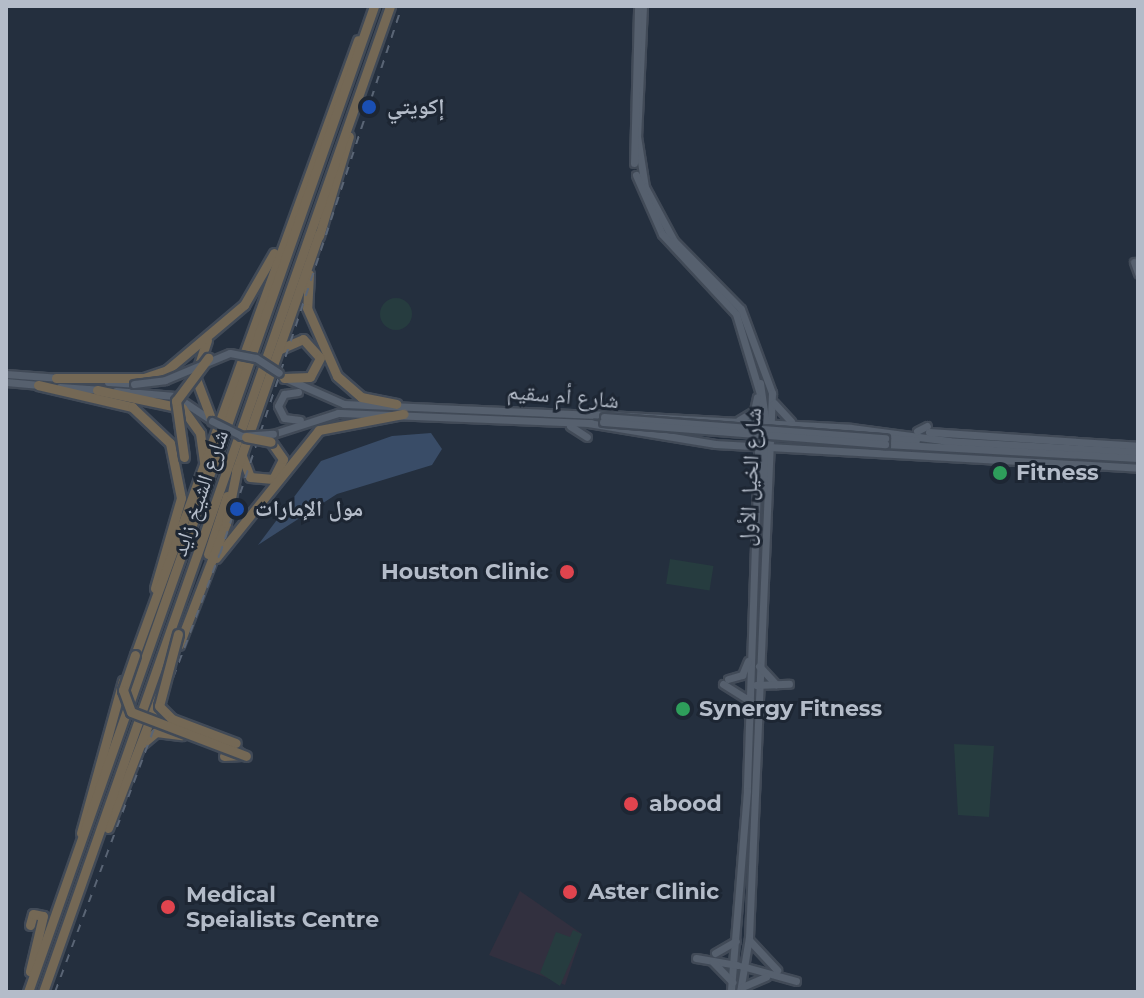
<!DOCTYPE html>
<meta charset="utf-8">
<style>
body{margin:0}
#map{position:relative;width:1144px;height:998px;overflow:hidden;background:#242f3e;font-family:Montserrat,"Noto Naskh Arabic",sans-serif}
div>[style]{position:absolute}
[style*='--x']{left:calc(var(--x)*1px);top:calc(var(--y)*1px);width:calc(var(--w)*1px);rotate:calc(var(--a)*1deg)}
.medical>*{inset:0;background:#32303f}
.green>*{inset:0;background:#263c3f;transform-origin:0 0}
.round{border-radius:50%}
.water>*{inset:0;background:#394c67}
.roads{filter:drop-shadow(2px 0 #414a57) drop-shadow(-2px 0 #414a57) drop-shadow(0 2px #414a57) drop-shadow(0 -2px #414a57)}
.major>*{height:7px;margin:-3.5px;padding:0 3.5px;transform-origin:3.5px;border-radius:3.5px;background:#56606e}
.highway>*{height:9px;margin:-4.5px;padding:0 4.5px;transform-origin:4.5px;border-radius:4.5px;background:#746855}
.rail>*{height:2px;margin-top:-1px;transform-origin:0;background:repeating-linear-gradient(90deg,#5a6575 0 8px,transparent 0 16px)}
.bridges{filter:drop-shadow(2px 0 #414a57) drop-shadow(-2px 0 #414a57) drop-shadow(0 2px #414a57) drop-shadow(0 -2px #414a57)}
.major-bridge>*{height:7px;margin:-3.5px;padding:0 3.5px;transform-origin:3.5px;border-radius:3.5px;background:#56606e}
.highway-bridge>*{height:9px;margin:-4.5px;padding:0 4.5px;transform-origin:4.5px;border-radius:4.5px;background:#746855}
.dots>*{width:22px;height:22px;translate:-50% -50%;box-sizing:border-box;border:4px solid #1d2633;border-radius:50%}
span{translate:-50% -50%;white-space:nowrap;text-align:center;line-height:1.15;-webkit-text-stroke:6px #1d2633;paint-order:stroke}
.poi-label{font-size:22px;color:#b4bcc9;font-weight:700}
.left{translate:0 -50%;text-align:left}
.right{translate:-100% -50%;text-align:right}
.street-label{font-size:22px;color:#b4bcc9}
.frame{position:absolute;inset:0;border:8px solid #b4bcc9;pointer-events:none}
</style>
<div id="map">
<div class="medical">
<i style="clip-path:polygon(520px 891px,582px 934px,565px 985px,489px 955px)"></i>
</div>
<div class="green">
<i class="round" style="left:380px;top:298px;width:32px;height:32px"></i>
<i style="left:670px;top:559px;width:44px;height:25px;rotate:9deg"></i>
<i style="clip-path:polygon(954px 744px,994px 746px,989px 817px,958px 815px)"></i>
<i style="clip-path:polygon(573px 930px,582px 934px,560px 986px,540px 973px,556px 932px,570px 937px)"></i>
</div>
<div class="water">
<i style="clip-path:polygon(431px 433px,442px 449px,432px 465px,337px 494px,258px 545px,321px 461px,392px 436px)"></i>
</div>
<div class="roads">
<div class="major">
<i style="--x:643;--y:6;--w:130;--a:92.6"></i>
<i style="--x:637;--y:136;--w:52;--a:81.1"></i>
<i style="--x:645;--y:187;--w:61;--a:61.8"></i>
<i style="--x:674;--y:241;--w:95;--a:45.4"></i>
<i style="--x:741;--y:309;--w:90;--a:69.7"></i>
<i style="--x:772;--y:393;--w:544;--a:92.42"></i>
<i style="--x:749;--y:937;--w:56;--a:99.3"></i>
<i style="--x:634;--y:163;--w:157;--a:-88.5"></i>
<i style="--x:636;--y:175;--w:64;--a:66.2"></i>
<i style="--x:662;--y:234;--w:109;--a:47.2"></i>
<i style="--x:736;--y:314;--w:84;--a:73.3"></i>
<i style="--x:760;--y:394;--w:397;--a:91.9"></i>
<i style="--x:747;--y:791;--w:202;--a:94.6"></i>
<i style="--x:1134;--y:262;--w:12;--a:70"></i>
<i style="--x:6;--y:374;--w:54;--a:4.2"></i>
<i style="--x:283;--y:377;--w:67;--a:23.9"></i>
<i style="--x:344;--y:404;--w:247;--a:2.5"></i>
<i style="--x:6;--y:382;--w:34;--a:5"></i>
<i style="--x:108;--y:382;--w:26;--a:4"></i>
<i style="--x:760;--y:383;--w:42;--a:81.9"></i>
<i style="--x:60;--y:387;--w:39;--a:4"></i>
<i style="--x:116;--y:391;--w:59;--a:4.8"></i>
<i style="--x:175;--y:396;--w:43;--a:33.7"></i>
<i style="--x:298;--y:392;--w:14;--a:172"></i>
<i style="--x:284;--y:394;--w:13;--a:117"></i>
<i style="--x:278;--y:406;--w:13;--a:63"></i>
<i style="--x:284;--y:418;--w:16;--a:7"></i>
<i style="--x:774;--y:403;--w:25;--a:47"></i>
<i style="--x:588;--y:414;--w:263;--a:3"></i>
<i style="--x:851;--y:428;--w:99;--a:7.6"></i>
<i style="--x:739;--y:420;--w:17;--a:-31"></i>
<i style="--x:754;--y:411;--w:14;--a:-78"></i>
<i style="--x:588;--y:423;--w:129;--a:9.4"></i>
<i style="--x:715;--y:444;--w:424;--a:3.2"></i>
<i style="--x:570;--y:426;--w:20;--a:33"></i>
<i style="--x:917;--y:431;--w:11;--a:-27"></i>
<i style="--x:929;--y:432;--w:209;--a:3.8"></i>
<i style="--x:273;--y:434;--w:68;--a:-17.9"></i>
<i style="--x:338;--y:413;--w:253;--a:2.3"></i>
<i style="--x:885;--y:438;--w:31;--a:4"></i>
<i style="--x:945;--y:441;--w:193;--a:3.3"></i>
<i style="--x:885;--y:444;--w:253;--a:3.2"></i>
<i style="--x:763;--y:492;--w:47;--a:-88.8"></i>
<i style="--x:759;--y:666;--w:25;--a:47"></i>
<i style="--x:728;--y:679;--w:15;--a:-16"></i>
<i style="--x:742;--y:675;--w:15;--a:-67"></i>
<i style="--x:723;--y:684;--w:32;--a:32"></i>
<i style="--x:756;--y:685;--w:33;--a:-2"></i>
<i style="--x:750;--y:941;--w:40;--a:47"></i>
<i style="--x:715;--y:953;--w:24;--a:-30"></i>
<i style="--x:696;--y:958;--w:42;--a:9.7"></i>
<i style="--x:713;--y:962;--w:28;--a:46"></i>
<i style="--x:742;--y:966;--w:56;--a:15.5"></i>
<i style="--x:742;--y:987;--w:26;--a:-23"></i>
</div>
<div class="highway">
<i style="--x:319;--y:236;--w:104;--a:-73.3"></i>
<i style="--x:309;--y:274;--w:34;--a:93"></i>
<i style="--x:307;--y:308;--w:74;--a:66.2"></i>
<i style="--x:337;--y:376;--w:32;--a:41"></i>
<i style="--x:361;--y:397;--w:36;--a:11"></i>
<i style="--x:207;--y:340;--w:38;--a:108"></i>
<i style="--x:195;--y:376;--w:48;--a:69.3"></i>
<i style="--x:280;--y:349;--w:25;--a:-23"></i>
<i style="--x:303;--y:339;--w:25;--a:48"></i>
<i style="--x:320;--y:358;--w:21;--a:118"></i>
<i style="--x:310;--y:377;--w:26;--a:178"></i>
<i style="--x:56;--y:378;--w:88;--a:0"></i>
<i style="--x:144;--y:378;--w:24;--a:-19"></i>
<i style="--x:167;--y:370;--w:101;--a:-40.2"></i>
<i style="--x:244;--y:305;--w:60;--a:-60"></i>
<i style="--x:38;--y:385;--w:97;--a:13.2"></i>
<i style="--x:132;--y:407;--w:52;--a:43.5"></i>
<i style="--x:170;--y:443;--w:56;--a:78.7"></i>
<i style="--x:181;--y:498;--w:94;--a:106.1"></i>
<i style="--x:97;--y:390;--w:87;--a:12"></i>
<i style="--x:182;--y:408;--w:31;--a:54"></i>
<i style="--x:200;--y:433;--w:29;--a:82"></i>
<i style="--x:242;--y:456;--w:22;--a:69"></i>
<i style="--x:250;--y:477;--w:23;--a:5"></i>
<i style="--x:273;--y:479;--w:22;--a:-63"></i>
<i style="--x:283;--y:459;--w:21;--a:-125"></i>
<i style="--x:236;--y:471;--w:251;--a:-70.7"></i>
<i style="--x:208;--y:554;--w:61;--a:-71.9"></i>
<i style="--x:216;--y:558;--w:164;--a:-51.2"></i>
<i style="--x:319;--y:430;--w:86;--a:-10.8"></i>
<i style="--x:179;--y:645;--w:131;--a:-68.9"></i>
<i style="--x:226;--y:523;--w:56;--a:-78.7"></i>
<i style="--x:135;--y:655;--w:654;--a:-70.07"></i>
<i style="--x:143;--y:743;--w:17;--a:-40"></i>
<i style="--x:156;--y:732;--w:26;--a:7"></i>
<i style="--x:224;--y:756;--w:18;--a:-3"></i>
<i style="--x:242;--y:755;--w:18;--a:-142"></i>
<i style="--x:108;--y:828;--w:142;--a:-68.9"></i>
<i style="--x:81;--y:833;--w:158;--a:-74.6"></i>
<i style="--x:30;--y:925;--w:11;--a:-75"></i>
<i style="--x:33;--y:914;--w:10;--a:11"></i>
<i style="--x:43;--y:916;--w:57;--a:103.3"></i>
<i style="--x:28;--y:992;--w:1045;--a:-70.66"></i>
<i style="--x:43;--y:992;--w:1045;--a:-70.61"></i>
</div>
</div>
<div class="rail">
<i style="--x:55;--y:992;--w:468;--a:-69.4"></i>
<i style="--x:220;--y:554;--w:577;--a:-71.63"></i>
</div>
<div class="bridges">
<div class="major-bridge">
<i style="--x:134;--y:384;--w:31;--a:-7"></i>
<i style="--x:165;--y:380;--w:70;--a:-22.6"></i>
<i style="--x:230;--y:353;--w:26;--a:11"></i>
<i style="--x:256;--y:358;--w:27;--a:33"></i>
<i style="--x:604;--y:417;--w:282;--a:4.3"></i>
<i style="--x:212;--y:421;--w:33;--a:27"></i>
<i style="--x:241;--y:436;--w:32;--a:-4"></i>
<i style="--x:603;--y:422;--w:283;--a:4.5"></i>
</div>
<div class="highway-bridge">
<i style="--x:246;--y:437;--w:25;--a:11"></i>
<i style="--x:184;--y:457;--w:57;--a:-98.1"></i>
<i style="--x:176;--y:401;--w:54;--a:-53.3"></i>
<i style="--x:178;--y:634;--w:74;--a:104.8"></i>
<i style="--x:159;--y:706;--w:18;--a:45"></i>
<i style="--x:172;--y:719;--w:68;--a:20.6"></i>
<i style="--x:135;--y:655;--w:37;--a:109"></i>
<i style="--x:123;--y:690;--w:23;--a:70"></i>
<i style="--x:131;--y:712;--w:123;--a:20.9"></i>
</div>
</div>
<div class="dots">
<i style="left:369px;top:107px;background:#1a4fb4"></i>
<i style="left:1000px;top:473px;background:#2e9e5b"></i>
<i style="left:237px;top:509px;background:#1a4fb4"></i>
<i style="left:567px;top:572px;background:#e0444e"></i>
<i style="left:683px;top:709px;background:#2e9e5b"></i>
<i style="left:631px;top:804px;background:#e0444e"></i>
<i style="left:570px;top:892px;background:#e0444e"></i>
<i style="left:168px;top:907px;background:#e0444e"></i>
</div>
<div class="poi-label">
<span class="left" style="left:387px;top:107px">إكويتي</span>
<span class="left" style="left:1016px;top:473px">Fitness</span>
<span class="left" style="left:255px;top:509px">مول الإمارات</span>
<span class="right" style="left:549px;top:572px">Houston Clinic</span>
<span class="left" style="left:699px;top:709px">Synergy Fitness</span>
<span class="left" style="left:649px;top:804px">abood</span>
<span class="left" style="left:588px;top:892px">Aster Clinic</span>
<span class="left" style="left:186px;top:907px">Medical<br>Speialists Centre</span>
</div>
<div class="street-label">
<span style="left:563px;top:396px;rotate:5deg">شارع أم سقيم</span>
<span style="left:750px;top:477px;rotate:-87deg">شارع الخيل الأول</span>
<span style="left:200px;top:493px;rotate:-71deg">شارع الشيخ زايد</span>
</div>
<div class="frame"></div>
</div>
